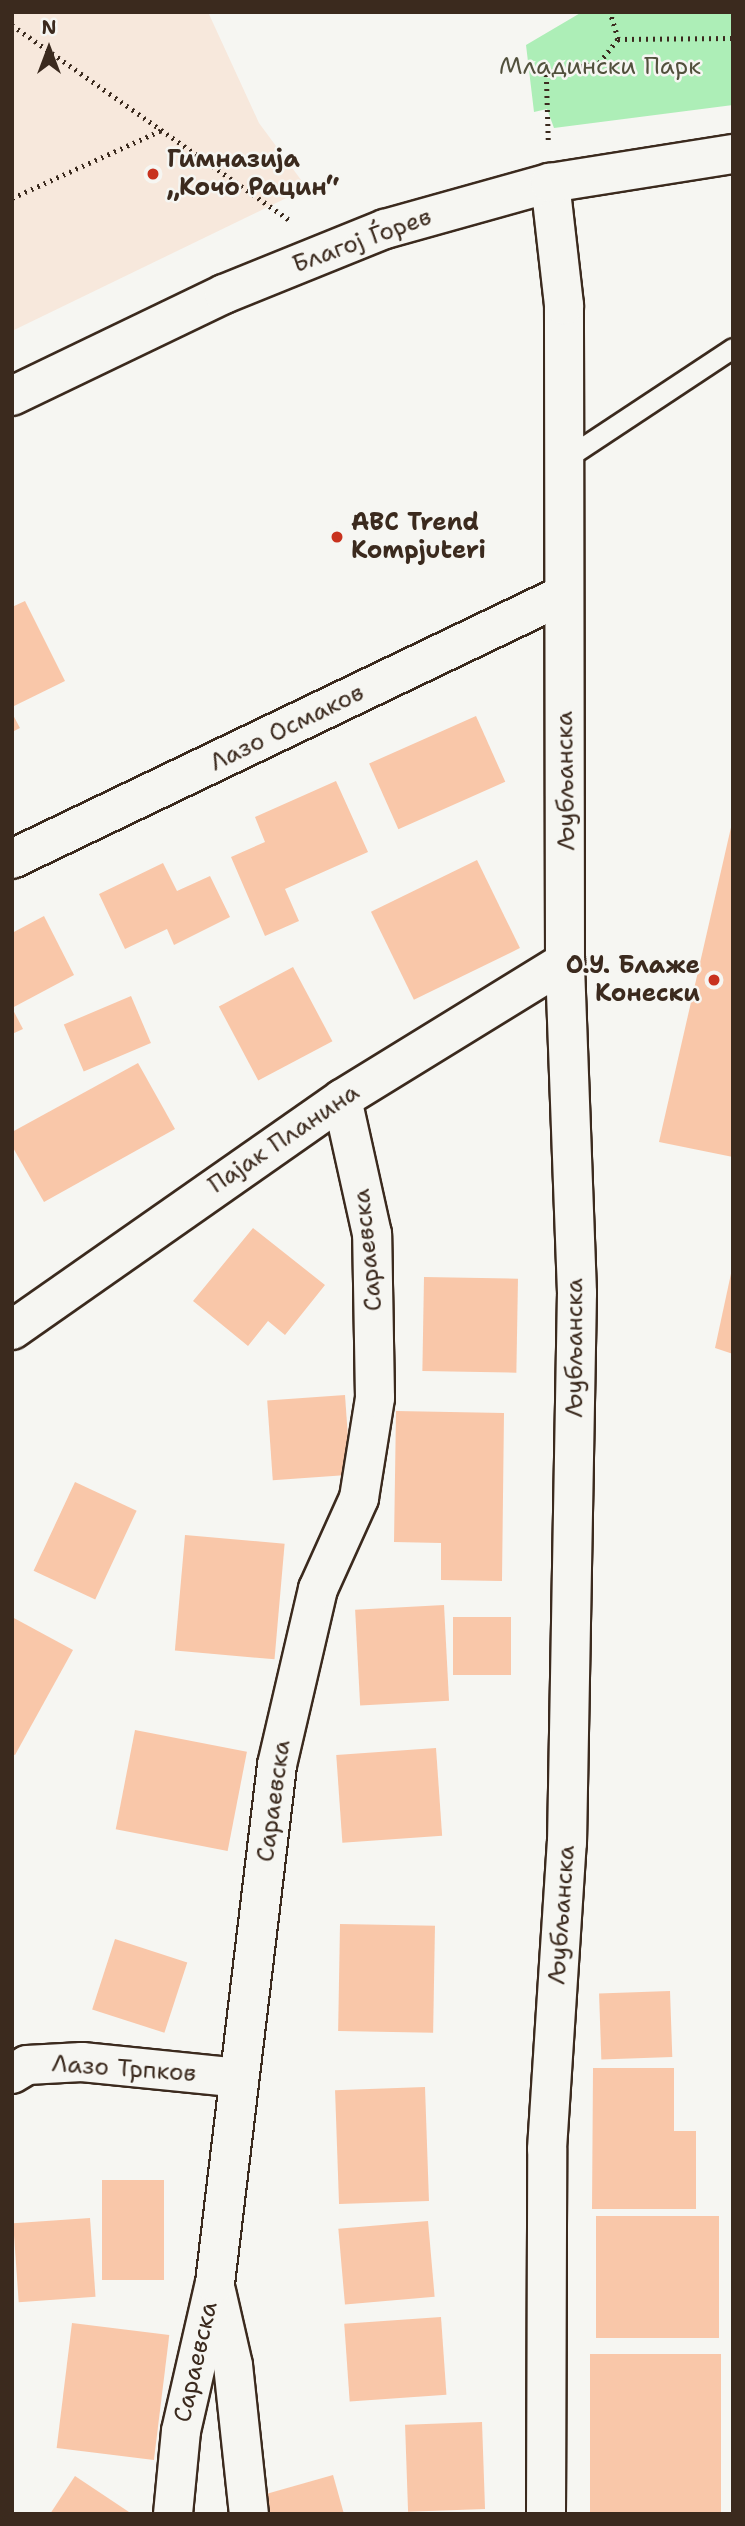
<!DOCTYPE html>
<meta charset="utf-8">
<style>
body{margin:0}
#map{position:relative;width:745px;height:2526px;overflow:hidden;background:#f6f6f2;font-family:"Shantell Sans",sans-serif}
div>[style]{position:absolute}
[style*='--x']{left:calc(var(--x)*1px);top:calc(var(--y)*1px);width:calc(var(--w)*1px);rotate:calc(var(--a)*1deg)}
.built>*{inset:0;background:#f7e8dc}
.green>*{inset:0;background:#adeeb7}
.building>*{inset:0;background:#f9c7a9;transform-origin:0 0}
.path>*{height:4.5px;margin-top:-2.25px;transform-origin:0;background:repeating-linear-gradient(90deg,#3b2a1e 0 2px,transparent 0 7px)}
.roads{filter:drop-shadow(2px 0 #3b2a1e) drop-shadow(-2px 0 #3b2a1e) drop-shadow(0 2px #3b2a1e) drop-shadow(0 -2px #3b2a1e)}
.lane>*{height:19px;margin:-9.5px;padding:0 9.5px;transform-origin:9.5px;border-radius:9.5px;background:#f6f6f2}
.street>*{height:38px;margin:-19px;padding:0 19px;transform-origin:19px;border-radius:19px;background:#f6f6f2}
.secondary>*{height:38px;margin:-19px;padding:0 19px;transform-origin:19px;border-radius:19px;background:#f6f6f2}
.dots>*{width:19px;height:19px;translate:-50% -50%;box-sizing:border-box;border:4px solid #f6f6f2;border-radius:50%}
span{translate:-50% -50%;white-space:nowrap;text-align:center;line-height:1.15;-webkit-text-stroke:5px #f6f6f2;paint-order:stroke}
.park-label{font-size:24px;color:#52513d}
.poi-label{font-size:24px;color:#3b2a1e;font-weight:700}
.left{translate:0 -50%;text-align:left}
.right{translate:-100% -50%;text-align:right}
.street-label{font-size:24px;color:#3b2a1e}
.frame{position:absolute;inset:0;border:14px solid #3b2a1e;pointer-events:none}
.north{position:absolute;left:14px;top:14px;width:70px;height:70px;-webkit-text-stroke:5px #f6f6f2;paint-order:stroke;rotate:0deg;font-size:19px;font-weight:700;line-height:28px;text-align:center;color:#3b2a1e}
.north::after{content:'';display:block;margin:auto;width:24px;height:32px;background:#3b2a1e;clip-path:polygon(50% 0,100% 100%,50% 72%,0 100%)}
</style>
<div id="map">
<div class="built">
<i style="clip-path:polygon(12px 12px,208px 12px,259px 123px,307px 188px,12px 331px)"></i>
</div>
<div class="green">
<i style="clip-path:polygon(582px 12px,733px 12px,733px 105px,554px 128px,547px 109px,534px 112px,526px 45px)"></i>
</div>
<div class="building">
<i style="clip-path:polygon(25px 601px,65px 681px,12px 707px,12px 607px)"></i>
<i style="clip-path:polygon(12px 713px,20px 728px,12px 732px)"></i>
<i style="left:476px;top:716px;width:72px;height:117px;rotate:66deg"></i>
<i style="clip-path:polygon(336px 781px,368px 852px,285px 889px,299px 921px,265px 936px,231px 857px,265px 842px,255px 817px)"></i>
<i style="clip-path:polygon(732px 823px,733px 824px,733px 1157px,659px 1142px)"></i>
<i style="left:477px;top:860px;width:98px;height:118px;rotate:64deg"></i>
<i style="clip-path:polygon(163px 863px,177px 891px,210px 876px,230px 917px,174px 945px,167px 929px,125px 949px,99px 894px)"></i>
<i style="clip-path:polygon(44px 916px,74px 975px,12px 1008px,12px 933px)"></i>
<i style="left:293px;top:967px;width:84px;height:84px;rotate:62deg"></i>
<i style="left:131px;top:996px;width:51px;height:73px;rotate:67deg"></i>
<i style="clip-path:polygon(12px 1008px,23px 1029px,12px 1034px)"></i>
<i style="clip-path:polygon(138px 1063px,175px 1129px,44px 1202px,12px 1146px,12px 1132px)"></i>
<i style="clip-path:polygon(253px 1228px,325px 1285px,285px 1335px,268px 1321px,248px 1346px,193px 1301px)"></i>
<i style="clip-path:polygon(732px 1269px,733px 1269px,733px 1354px,715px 1348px)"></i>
<i style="left:424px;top:1277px;width:94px;height:94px;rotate:1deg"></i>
<i style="left:345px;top:1395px;width:80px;height:78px;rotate:86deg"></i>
<i style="clip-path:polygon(396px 1411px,504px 1413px,502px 1581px,441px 1580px,441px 1543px,394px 1542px)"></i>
<i style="left:75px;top:1482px;width:68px;height:98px;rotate:25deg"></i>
<i style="left:185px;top:1535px;width:100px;height:116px;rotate:5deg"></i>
<i style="left:444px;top:1605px;width:96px;height:89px;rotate:87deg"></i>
<i style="clip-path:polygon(12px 1617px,73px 1650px,15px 1755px,12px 1754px)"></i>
<i style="left:453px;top:1617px;width:58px;height:58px"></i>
<i style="left:135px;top:1730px;width:114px;height:101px;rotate:11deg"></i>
<i style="left:436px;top:1748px;width:88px;height:100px;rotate:86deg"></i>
<i style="left:340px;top:1924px;width:95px;height:107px;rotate:1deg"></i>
<i style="left:115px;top:1939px;width:76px;height:74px;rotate:18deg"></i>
<i style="left:670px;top:1991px;width:66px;height:71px;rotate:88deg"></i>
<i style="clip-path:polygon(593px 2068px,674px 2068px,674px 2131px,696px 2131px,696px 2209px,592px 2209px)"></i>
<i style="left:425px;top:2087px;width:114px;height:90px;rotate:88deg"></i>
<i style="left:102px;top:2180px;width:62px;height:100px"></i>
<i style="left:596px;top:2216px;width:123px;height:122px"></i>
<i style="left:90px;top:2218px;width:79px;height:77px;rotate:86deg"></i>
<i style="left:428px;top:2221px;width:76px;height:90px;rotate:85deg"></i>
<i style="left:441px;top:2317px;width:78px;height:97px;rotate:86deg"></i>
<i style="left:72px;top:2323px;width:98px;height:126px;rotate:7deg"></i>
<i style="left:590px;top:2354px;width:131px;height:159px"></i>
<i style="left:482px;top:2422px;width:87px;height:77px;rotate:88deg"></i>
<i style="clip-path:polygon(333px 2475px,344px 2514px,264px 2514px,259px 2496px)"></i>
<i style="clip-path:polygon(75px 2476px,132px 2514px,50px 2514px)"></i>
</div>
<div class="path">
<i style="--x:12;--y:25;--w:339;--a:35.1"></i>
<i style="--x:618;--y:39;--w:115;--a:-0.5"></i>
<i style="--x:548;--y:140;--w:68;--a:-91.7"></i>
<i style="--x:546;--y:72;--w:54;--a:-9.6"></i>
<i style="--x:599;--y:63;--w:31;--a:-52"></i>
<i style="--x:618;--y:39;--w:28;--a:-107"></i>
<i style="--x:12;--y:198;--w:165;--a:-24.4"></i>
</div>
<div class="roads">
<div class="lane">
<i style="--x:565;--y:459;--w:201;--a:-33.5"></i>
</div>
<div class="street">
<i style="--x:12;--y:859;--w:609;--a:-25.6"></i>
<i style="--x:12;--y:1330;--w:403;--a:-35"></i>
<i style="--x:342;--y:1099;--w:262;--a:-31.6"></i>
<i style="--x:12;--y:2074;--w:17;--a:-31"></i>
<i style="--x:27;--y:2065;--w:55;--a:-3.1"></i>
<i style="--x:82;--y:2062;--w:158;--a:5.8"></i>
<i style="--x:216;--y:2291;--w:76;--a:77.1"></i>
<i style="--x:233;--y:2365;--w:150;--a:83.9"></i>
<i style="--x:173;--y:2514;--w:83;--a:-84.5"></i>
<i style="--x:181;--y:2431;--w:152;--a:-77.1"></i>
<i style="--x:215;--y:2283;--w:522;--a:-83.17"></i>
<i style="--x:277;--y:1765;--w:181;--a:-76.9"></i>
<i style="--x:318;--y:1589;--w:100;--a:-65.7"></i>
<i style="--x:359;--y:1498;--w:101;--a:-80.9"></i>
<i style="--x:375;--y:1398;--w:164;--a:-91"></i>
<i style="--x:372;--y:1234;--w:138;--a:-102.5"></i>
<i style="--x:546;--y:2514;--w:365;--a:-89.8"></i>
<i style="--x:547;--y:2149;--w:307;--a:-86.3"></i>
<i style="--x:567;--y:1843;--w:550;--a:-88.96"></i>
<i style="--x:577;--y:1293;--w:331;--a:-92.1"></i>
<i style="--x:565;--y:962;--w:657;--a:-90.09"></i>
<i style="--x:564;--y:305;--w:123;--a:-96.5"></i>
</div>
<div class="secondary">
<i style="--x:12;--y:396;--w:235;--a:-25.7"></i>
<i style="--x:224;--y:294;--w:174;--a:-22"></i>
<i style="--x:385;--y:229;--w:171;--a:-15.6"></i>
<i style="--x:550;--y:183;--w:185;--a:-9"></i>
</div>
</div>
<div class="dots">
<i style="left:153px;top:174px;background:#c8321e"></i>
<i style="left:337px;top:537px;background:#c8321e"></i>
<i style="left:714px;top:980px;background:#c8321e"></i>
</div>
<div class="park-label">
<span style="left:600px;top:67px">Младински Парк</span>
</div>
<div class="poi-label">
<span class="left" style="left:167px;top:174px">Гимназија<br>„Кочо Рацин“</span>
<span class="left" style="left:351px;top:537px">ABC Trend<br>Kompjuteri</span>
<span class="right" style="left:700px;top:980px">О.У. Блаже<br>Конески</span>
</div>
<div class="street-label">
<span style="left:362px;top:241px;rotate:-20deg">Благој Ѓорев</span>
<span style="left:287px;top:728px;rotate:-26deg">Лазо Осмаков</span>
<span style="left:566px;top:781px;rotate:-91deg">Љубљанска</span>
<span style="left:284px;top:1139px;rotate:-34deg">Пајак Планина</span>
<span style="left:368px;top:1250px;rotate:-96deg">Сараевска</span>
<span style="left:575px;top:1348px;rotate:-90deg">Љубљанска</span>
<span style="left:274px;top:1801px;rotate:-82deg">Сараевска</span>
<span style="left:562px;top:1915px;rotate:-86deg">Љубљанска</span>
<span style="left:124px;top:2069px;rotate:4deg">Лазо Трпков</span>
<span style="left:196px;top:2362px;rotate:-77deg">Сараевска</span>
</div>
<div class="frame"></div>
<div class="north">N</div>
</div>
